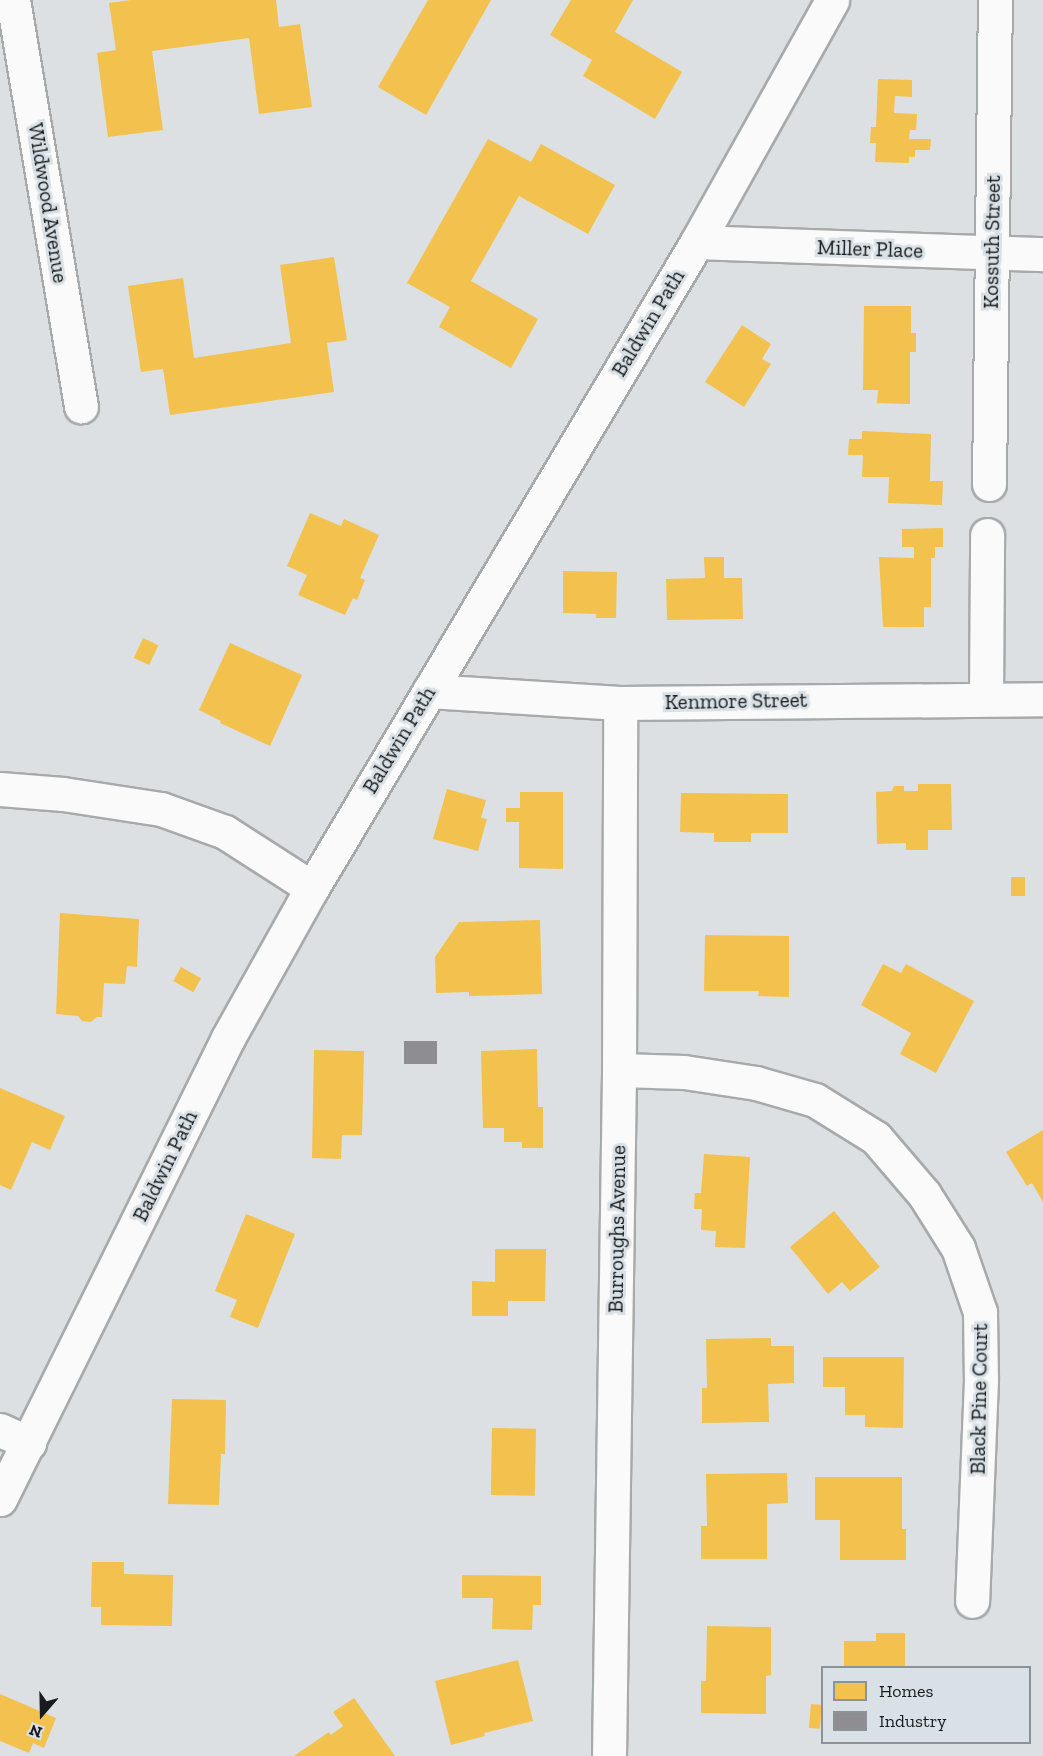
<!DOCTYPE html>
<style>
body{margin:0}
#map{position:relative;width:1043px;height:1756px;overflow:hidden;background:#dce0e3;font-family:"Zilla Slab",serif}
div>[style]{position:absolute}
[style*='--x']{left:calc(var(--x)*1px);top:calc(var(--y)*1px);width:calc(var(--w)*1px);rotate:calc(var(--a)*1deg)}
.homes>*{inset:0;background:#f2c14e;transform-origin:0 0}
.industry>*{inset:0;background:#8d8d92;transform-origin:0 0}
.roads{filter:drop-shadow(2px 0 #a7aaab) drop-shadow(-2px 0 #a7aaab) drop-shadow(0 2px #a7aaab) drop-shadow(0 -2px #a7aaab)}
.minor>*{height:33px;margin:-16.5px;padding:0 16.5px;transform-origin:16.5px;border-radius:16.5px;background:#fafafb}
span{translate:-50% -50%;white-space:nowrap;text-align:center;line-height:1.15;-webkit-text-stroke:6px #d9e1e6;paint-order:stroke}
.street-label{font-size:21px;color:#181b1d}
.legend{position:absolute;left:821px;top:1666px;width:210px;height:78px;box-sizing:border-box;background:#d9e1e6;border:2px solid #8c9296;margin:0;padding:8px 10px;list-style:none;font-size:18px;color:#181b1d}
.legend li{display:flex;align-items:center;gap:12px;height:30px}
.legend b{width:30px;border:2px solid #8c9296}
.north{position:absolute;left:12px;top:1684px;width:60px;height:60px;-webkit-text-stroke:4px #d9e1e6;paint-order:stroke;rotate:200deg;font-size:16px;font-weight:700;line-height:24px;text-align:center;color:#181b1d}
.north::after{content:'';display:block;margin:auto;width:21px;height:27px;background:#181b1d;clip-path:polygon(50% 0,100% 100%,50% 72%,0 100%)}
</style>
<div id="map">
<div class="homes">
<i style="clip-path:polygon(131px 0,276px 0,279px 27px,300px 24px,312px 107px,259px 114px,249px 38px,152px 51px,163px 130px,108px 137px,97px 53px,116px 50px,109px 3px)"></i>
<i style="clip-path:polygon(428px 0,491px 0,426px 115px,378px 87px)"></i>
<i style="clip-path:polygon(571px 0,633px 0,615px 32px,682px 72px,655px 119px,583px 76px,592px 60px,550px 35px)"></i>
<i style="clip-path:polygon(878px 79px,912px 80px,912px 97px,895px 96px,894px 113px,917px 114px,916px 130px,910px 130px,909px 139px,931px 139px,930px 150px,915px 150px,915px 157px,909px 157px,909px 163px,875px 162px,876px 143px,870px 143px,871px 127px,876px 127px)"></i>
<i style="clip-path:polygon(488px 139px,531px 162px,541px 144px,615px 185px,588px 234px,519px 196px,471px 281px,538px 319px,511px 368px,439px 327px,450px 307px,407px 283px)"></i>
<i style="clip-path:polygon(334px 257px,347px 340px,327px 343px,334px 392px,170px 415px,163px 369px,141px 372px,128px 286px,183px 278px,194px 358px,291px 343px,280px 265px)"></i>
<i style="clip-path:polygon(864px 306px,911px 306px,911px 333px,916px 333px,916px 352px,910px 352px,910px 404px,877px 403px,878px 390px,863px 390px)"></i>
<i style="clip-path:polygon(742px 325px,771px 344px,762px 359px,771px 364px,744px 407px,705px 382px)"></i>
<i style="clip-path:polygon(862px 431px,931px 434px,930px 481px,943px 481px,942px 505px,888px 503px,889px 477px,862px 477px,863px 455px,848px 455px,849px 439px,862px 439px)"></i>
<i style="clip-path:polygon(310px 513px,341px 526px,344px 519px,379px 535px,360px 578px,365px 580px,357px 600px,353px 598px,345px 615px,298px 595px,307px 575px,287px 566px)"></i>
<i style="clip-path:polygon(943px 528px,943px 547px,935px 547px,935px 558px,931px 558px,931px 607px,924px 607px,924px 627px,883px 627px,879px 557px,914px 558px,914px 547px,902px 547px,902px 529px)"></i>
<i style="clip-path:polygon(704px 557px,724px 557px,724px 578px,742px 578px,743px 619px,667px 620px,666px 579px,705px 578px)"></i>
<i style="clip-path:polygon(563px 571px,617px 572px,616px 618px,596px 618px,596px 614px,563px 613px)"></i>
<i style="left:143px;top:638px;width:17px;height:22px;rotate:25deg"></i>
<i style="clip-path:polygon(230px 643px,302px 675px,270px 746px,220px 723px,221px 721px,199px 710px)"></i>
<i style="clip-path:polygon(918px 784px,951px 784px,952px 830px,928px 830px,928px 850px,906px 850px,906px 843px,877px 844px,876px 792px,892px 791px,894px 786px,904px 786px,904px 791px,918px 791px)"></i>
<i style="clip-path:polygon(447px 789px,486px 800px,481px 818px,487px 819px,478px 851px,433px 839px)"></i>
<i style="clip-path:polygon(520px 792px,563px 792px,563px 869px,519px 868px,519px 822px,506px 822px,506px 808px,520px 808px)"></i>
<i style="clip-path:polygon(681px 793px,788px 794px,788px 833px,751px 833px,751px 842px,714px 842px,714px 833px,680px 832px)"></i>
<i style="left:1011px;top:877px;width:14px;height:19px"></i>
<i style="clip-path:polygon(60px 913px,139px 919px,137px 967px,127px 966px,125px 984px,104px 983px,102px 1017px,97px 1017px,91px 1022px,82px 1021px,78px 1016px,56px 1014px)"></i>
<i style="clip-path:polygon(540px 920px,542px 994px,469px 996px,469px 992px,436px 993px,435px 957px,459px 922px)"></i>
<i style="clip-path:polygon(705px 935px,789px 936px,789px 997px,758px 996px,759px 991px,704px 991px)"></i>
<i style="clip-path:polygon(883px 964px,901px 973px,906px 964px,974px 1001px,936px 1073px,900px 1054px,911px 1033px,861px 1005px)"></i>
<i style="left:181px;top:967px;width:23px;height:16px;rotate:29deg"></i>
<i style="clip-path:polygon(537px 1049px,538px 1107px,543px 1107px,543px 1148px,522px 1148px,522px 1142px,504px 1142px,504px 1128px,483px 1128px,481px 1051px)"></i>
<i style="clip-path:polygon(314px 1050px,364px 1051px,362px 1135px,342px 1135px,341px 1159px,312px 1158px)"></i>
<i style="clip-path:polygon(0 1088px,65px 1116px,50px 1150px,32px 1142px,11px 1190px,0 1185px)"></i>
<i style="clip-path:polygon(1043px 1130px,1043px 1202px,1032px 1183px,1027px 1186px,1006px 1152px)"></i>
<i style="clip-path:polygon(704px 1154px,750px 1157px,745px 1248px,715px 1247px,716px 1231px,701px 1230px,702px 1209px,694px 1209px,695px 1193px,701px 1193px)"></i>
<i style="clip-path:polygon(834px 1211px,880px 1267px,850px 1291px,842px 1282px,828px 1294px,790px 1247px)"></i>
<i style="clip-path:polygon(246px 1214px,295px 1234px,258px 1328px,230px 1317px,237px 1300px,215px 1291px)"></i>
<i style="clip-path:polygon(495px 1249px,546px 1249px,545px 1301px,508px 1301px,508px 1316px,472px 1316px,472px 1281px,495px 1282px)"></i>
<i style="clip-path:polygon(771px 1338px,771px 1346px,794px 1346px,794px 1383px,768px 1384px,769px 1422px,702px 1423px,702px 1388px,707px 1388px,706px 1339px)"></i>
<i style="clip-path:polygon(823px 1357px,904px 1357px,903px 1428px,865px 1427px,865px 1415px,845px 1415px,845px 1387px,823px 1387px)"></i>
<i style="clip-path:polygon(172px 1399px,226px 1400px,225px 1454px,221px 1454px,219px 1505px,168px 1504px)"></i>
<i style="left:492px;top:1428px;width:44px;height:67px;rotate:1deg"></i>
<i style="clip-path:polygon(787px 1473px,788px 1503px,767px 1504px,767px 1559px,701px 1559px,701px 1526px,707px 1526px,706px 1474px)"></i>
<i style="clip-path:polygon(815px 1477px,902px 1477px,902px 1529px,906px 1529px,906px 1560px,840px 1560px,840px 1520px,815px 1520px)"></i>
<i style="clip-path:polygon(92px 1562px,124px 1562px,124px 1574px,173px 1575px,172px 1626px,101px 1625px,101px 1607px,91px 1607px)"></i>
<i style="clip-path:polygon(462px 1575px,541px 1576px,541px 1605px,533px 1605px,532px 1630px,492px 1629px,493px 1598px,462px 1598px)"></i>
<i style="clip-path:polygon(707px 1626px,771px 1627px,771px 1675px,766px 1676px,766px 1714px,701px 1713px,701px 1681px,706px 1681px)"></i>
<i style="clip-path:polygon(876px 1633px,905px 1633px,905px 1668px,844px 1668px,844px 1641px,876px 1641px)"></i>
<i style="clip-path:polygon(518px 1660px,533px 1721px,484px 1733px,485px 1736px,451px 1745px,435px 1681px)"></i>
<i style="clip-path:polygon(0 1694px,56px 1718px,44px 1748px,33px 1743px,29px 1753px,0 1741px)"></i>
<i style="clip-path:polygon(354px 1698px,395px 1756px,294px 1756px,329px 1732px,331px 1735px,343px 1726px,333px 1712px)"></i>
<i style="left:811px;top:1704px;width:11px;height:24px;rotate:5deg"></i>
</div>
<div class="industry">
<i style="left:404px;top:1041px;width:33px;height:23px"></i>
</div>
<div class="roads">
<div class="minor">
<i style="--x:13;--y:0;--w:412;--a:80.5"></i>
<i style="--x:697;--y:242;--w:346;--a:2"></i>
<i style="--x:989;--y:484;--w:484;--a:-89.3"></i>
<i style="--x:429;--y:691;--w:191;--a:3.6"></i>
<i style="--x:620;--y:703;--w:423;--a:-0.5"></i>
<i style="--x:986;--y:698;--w:163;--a:-89.6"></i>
<i style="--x:0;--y:789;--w:63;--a:4.5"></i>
<i style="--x:63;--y:794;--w:99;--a:8.7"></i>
<i style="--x:161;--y:809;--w:68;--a:19.8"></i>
<i style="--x:225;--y:832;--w:103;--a:32.8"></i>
<i style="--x:619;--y:1070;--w:65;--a:1.8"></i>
<i style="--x:684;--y:1072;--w:73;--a:8.7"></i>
<i style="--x:756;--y:1083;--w:61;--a:16.1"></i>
<i style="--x:815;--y:1100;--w:72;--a:31.9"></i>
<i style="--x:876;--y:1138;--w:74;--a:49.4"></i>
<i style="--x:924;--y:1194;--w:64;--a:57.8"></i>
<i style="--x:958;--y:1248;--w:68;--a:71"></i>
<i style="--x:980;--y:1312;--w:68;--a:89.2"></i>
<i style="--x:981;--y:1380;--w:221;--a:92.3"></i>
<i style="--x:0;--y:1430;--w:32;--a:24"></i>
<i style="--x:0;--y:1499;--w:514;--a:-63.68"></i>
<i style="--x:228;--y:1038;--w:172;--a:-60.8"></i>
<i style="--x:312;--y:888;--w:752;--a:-59.21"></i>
<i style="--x:697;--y:242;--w:277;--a:-60.8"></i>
<i style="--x:609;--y:1756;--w:686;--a:-89.16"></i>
<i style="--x:619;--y:1070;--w:367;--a:-89.8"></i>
</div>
</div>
<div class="street-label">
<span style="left:48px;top:203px;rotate:81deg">Wildwood Avenue</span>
<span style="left:992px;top:242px;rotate:-89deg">Kossuth Street</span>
<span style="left:870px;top:249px;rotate:2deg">Miller Place</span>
<span style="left:648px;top:323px;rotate:-59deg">Baldwin Path</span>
<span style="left:736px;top:701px;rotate:-1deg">Kenmore Street</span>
<span style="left:399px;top:740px;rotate:-59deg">Baldwin Path</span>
<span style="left:165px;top:1166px;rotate:-64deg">Baldwin Path</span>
<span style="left:617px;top:1229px;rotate:-89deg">Burroughs Avenue</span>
<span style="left:979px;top:1399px;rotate:-89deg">Black Pine Court</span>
</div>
<ul class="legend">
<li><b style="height:16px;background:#f2c14e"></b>Homes</li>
<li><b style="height:16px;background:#8d8d92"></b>Industry</li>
</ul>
<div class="north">N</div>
</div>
